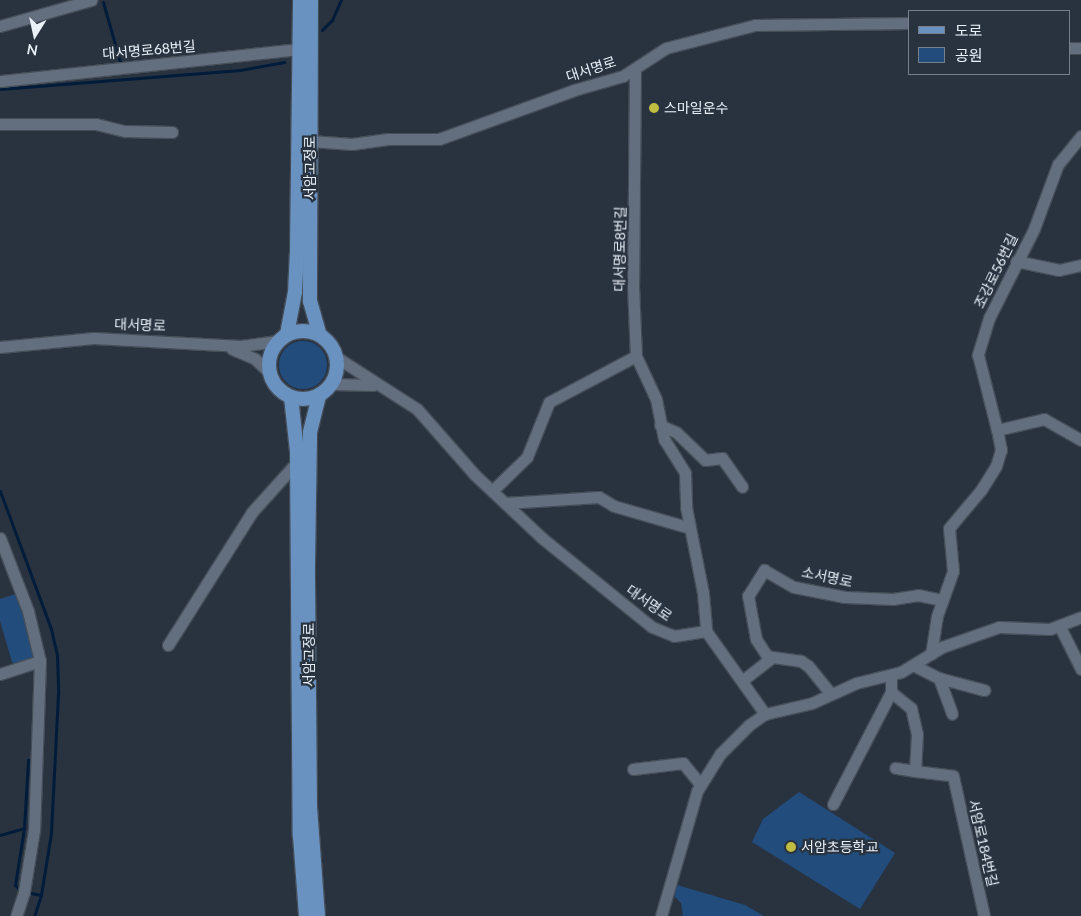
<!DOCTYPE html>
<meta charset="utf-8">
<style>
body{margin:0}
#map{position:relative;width:1081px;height:916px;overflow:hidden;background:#293340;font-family:Lato,"Noto Sans KR",sans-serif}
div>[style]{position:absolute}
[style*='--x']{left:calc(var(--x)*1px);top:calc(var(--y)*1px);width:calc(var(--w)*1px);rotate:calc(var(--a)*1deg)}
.green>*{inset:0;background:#214c7c}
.round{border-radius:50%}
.stream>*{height:3px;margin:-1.5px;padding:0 1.5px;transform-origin:1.5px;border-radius:1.5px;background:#011c3a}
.roads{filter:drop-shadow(1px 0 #454e59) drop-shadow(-1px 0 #454e59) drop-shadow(0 1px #454e59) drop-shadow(0 -1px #454e59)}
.minor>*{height:11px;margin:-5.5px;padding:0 5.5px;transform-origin:5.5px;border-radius:5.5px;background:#636f7e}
.major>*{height:14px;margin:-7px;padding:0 7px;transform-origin:7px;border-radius:7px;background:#6992c1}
.major>.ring{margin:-7px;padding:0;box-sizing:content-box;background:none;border:14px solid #6992c1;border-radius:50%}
.dots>*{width:14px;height:14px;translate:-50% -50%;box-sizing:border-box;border:2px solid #293340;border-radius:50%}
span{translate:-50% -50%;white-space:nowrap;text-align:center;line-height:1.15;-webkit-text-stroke:4.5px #293340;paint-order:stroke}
.street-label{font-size:14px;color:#e9f0f8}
.poi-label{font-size:14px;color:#e9f0f8}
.left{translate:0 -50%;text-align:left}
.legend{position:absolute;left:908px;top:10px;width:162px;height:65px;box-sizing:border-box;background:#293340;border:1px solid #767f8a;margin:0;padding:6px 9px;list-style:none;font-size:15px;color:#e9f0f8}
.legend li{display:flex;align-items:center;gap:10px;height:25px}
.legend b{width:25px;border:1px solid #767f8a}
.north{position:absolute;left:10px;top:10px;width:50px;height:50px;-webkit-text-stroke:4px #293340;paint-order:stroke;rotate:190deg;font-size:14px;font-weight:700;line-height:20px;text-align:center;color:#e9f0f8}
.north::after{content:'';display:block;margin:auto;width:18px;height:22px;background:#e9f0f8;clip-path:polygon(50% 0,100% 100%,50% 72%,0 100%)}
</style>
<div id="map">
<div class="green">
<i class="round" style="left:279px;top:341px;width:48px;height:48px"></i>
<i style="clip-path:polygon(16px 594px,20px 597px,35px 653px,30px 660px,16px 664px,12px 662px,0 621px,0 599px)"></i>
<i style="clip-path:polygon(799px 792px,895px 853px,860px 909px,752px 842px,763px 819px)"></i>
<i style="clip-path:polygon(677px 885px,745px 905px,764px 916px,683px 916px,681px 903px,674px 896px)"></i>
</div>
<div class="stream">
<i style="--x:103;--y:2;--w:62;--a:74.2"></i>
<i style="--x:322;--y:30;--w:14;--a:-45"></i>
<i style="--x:332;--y:20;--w:22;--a:-66"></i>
<i style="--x:0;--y:89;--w:241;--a:-4.5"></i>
<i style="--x:240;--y:70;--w:45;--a:-10.3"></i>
<i style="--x:0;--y:491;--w:147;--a:69.7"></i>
<i style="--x:51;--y:629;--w:28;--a:77"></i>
<i style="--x:57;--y:656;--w:38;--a:88"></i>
<i style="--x:58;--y:694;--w:139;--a:92.9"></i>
<i style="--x:51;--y:833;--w:63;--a:99.2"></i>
<i style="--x:41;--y:895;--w:22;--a:108"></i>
<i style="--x:0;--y:835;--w:25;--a:-16"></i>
<i style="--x:19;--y:889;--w:6;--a:-135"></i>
<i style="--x:15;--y:885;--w:58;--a:-81"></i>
<i style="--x:24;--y:828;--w:68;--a:-86.6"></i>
<i style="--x:28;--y:760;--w:5;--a:-11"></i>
<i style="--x:31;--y:893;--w:10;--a:11"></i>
</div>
<div class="roads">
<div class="minor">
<i style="--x:0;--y:26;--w:95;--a:-15.9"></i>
<i style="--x:1070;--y:48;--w:11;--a:0"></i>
<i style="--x:635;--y:69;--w:216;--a:90.5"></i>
<i style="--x:633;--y:285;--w:71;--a:87.6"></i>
<i style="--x:636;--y:356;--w:47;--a:65.1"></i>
<i style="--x:656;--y:399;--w:41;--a:78.7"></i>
<i style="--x:664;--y:439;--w:40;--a:58"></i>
<i style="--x:685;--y:473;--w:34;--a:88"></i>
<i style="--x:686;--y:507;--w:88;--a:78.8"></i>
<i style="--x:703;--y:593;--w:38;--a:85"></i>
<i style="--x:0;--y:81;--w:302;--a:-6.1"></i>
<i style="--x:0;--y:124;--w:96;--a:0"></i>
<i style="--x:96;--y:124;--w:30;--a:14"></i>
<i style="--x:125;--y:131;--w:47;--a:1.2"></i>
<i style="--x:1081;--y:136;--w:36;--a:129"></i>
<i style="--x:1058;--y:164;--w:69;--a:110.3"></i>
<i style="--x:1034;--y:229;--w:100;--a:116.8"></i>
<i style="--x:989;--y:318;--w:39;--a:107"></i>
<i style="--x:978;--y:355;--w:77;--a:75.8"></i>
<i style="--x:997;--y:430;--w:48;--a:-13.2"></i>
<i style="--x:1044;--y:419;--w:43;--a:29.6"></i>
<i style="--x:310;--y:141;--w:42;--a:4.1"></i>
<i style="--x:352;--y:144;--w:36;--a:-8"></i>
<i style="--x:388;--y:139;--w:51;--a:0"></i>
<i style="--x:439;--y:139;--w:144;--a:-19.9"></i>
<i style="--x:574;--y:90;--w:51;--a:-15.9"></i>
<i style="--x:623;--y:76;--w:51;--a:-33.1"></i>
<i style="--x:666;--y:48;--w:92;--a:-14.5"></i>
<i style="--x:755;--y:25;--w:155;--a:-0.7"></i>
<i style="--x:1016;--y:261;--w:44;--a:11.8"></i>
<i style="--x:1059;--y:270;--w:23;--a:-13"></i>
<i style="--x:0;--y:347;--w:94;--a:-5.5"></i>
<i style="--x:94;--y:338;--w:147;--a:3.1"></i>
<i style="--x:241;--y:346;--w:37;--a:-8"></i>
<i style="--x:232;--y:349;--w:25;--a:23"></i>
<i style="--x:255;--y:359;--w:19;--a:43"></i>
<i style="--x:336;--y:357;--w:96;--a:32.7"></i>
<i style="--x:417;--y:409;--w:88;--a:48.7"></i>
<i style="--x:475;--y:475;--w:92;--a:43.2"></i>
<i style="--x:542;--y:538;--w:141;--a:39"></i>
<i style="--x:652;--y:627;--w:24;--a:22"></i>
<i style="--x:674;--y:636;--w:32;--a:-9"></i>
<i style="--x:706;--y:631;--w:102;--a:54.6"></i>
<i style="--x:332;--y:384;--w:41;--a:1.4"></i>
<i style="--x:660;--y:425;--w:17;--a:24"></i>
<i style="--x:676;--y:432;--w:40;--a:44"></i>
<i style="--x:705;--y:460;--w:17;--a:-7"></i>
<i style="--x:722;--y:458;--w:35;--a:55"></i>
<i style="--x:492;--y:491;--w:49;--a:-44.2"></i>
<i style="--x:527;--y:457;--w:59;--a:-68.2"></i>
<i style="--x:549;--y:402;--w:98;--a:-27.9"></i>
<i style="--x:505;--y:503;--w:94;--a:-3.7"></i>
<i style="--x:599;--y:497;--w:17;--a:31"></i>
<i style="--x:614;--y:506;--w:79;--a:16.1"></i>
<i style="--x:0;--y:538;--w:78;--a:69"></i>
<i style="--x:28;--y:611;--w:51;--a:76.5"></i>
<i style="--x:40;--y:661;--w:169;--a:92"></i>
<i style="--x:34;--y:830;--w:63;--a:99.2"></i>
<i style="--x:24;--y:892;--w:25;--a:108"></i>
<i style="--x:1060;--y:627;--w:47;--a:63.4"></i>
<i style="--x:168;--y:645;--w:157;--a:-57.7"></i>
<i style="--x:252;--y:512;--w:67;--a:-48"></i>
<i style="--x:931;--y:654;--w:38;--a:-81"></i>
<i style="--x:937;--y:616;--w:48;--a:-70.4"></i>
<i style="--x:953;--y:571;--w:43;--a:-95.3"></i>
<i style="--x:949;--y:528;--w:50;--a:-49.9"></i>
<i style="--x:981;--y:490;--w:28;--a:-58"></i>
<i style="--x:996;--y:466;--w:17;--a:-73"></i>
<i style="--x:1001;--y:450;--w:20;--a:-101"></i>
<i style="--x:915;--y:666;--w:27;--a:27"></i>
<i style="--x:939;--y:678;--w:38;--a:70"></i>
<i style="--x:0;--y:674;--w:42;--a:-18"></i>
<i style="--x:939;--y:678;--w:47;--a:14.9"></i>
<i style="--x:743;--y:680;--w:36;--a:-38"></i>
<i style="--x:891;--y:692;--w:26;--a:39"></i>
<i style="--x:911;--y:708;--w:27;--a:77"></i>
<i style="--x:917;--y:734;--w:37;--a:93"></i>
<i style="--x:915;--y:771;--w:20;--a:-171"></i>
<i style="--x:831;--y:694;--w:36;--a:-129"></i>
<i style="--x:808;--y:666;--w:9;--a:-144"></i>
<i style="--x:801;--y:661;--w:34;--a:-172"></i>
<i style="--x:767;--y:656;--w:20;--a:-123"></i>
<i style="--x:756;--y:639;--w:44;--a:-100.5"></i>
<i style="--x:748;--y:596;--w:31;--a:-58"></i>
<i style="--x:764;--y:570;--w:34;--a:30"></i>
<i style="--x:794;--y:587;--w:52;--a:11.1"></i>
<i style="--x:845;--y:597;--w:48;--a:2.4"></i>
<i style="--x:893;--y:599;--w:25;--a:-9"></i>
<i style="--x:918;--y:595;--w:25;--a:12"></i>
<i style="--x:633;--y:769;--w:50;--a:-6.8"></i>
<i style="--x:683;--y:763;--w:28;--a:51"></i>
<i style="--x:915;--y:771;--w:38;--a:7"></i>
<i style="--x:953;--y:776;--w:143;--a:77.5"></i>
<i style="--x:833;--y:804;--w:126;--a:-62.6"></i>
<i style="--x:891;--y:692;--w:16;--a:-90"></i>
<i style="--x:661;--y:916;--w:130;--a:-73.9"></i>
<i style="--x:697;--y:791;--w:44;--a:-58.1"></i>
<i style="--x:720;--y:754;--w:41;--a:-45"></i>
<i style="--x:749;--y:725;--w:19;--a:-35"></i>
<i style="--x:765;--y:714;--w:48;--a:-13.2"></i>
<i style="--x:812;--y:703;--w:48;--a:-24.4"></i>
<i style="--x:856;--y:683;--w:46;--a:-13.7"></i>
<i style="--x:901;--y:672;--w:48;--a:-31.4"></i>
<i style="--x:942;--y:647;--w:60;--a:-19.3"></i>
<i style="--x:999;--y:627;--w:51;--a:2.2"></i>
<i style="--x:1050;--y:629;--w:33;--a:-21"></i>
</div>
<div class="major">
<i style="--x:311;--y:0;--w:301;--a:90.2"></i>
<i style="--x:310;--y:301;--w:35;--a:74"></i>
<i class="ring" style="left:269px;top:331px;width:54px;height:54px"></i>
<i style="--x:287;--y:334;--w:43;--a:-79.2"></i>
<i style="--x:295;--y:292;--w:41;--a:-87.2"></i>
<i style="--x:297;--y:251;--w:251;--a:-89.3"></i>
<i style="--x:291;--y:397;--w:54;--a:83.7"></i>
<i style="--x:297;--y:451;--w:385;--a:89.6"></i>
<i style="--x:300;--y:836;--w:80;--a:85.7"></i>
<i style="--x:318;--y:916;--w:109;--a:-94.2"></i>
<i style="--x:310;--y:807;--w:243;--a:-90.5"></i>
<i style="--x:308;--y:564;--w:132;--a:-89.1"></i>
<i style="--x:310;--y:432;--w:38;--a:-76"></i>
</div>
</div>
<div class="dots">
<i style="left:654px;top:108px;background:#bfbe41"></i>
<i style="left:791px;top:847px;background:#bfbe41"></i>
</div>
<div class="street-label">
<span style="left:149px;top:50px;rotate:-5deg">대서명로68번길</span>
<span style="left:591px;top:69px;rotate:-18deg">대서명로</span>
<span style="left:310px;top:168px;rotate:-90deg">서암고정로</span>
<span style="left:620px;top:249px;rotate:-89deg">대서명로8번길</span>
<span style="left:996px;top:271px;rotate:-64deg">조강로56번길</span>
<span style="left:140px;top:325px;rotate:2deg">대서명로</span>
<span style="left:827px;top:577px;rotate:12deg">소서명로</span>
<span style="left:649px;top:603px;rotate:35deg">대서명로</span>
<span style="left:309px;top:655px;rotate:-90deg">서암고정로</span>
<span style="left:983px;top:843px;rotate:77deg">서암로184번길</span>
</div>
<div class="poi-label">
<span class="left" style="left:664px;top:108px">스마일운수</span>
<span class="left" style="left:801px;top:847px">서암초등학교</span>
</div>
<ul class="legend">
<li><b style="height:6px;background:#6992c1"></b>도로</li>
<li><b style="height:14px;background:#214c7c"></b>공원</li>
</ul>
<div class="north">N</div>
</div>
